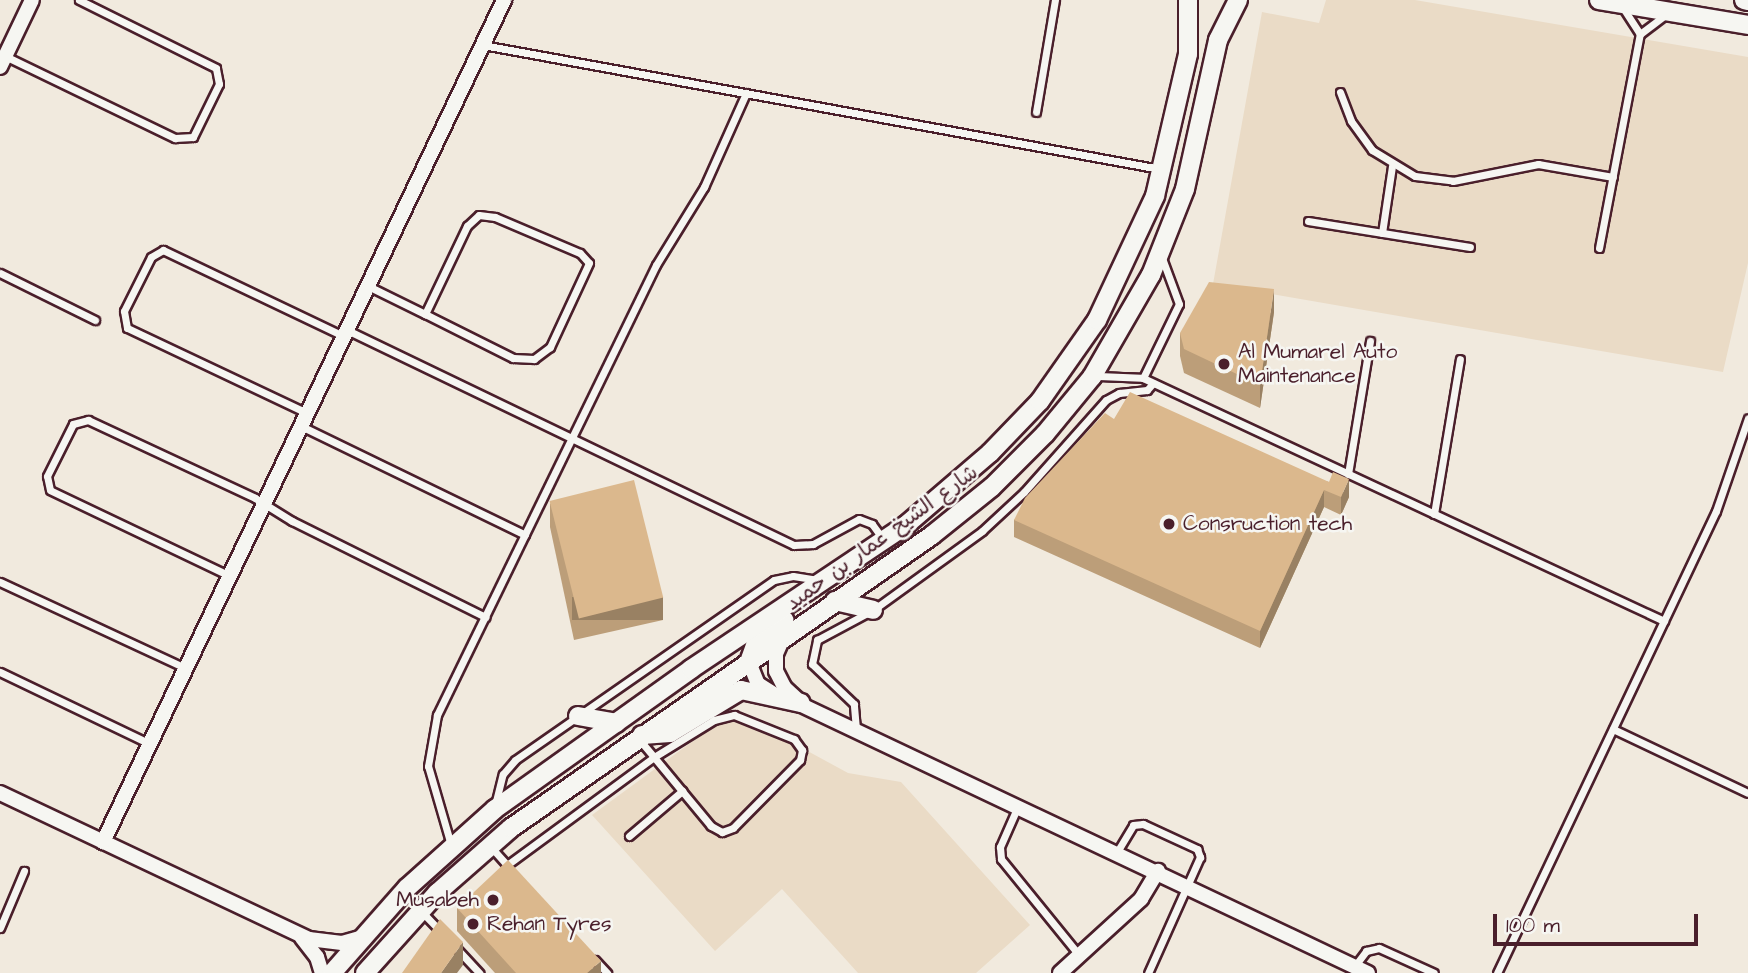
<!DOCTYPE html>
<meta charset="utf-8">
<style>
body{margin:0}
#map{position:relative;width:1748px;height:973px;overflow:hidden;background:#f1eade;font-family:"Architects Daughter","Playpen Sans Arabic",sans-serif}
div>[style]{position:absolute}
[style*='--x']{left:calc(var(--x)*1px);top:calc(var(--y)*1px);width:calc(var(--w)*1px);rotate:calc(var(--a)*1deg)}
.built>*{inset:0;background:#eadbc6}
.roads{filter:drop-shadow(2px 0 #4a1f2b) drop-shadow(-2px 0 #4a1f2b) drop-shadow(0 2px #4a1f2b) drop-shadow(0 -2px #4a1f2b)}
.service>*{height:7px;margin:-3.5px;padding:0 3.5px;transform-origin:3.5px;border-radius:3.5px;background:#f6f6f2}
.minor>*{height:14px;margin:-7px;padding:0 7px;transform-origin:7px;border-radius:7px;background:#f6f6f2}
.tertiary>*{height:18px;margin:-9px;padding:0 9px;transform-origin:9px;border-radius:9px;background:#f6f6f2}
.wall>*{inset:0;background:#bc9e79}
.shaded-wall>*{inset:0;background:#998163;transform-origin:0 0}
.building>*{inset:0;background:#dbb88d;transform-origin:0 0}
.dots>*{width:19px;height:19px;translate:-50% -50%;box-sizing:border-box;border:4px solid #f6f6f2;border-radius:50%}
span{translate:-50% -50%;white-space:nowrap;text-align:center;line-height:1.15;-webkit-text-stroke:5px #f6f6f2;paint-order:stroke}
.poi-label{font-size:21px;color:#4a1f2b}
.left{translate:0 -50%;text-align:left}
.right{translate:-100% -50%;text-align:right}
.street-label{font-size:21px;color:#4a1f2b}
.scale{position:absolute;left:1493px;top:914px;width:205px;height:32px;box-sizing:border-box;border:4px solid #4a1f2b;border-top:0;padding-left:9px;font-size:21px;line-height:24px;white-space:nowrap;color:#4a1f2b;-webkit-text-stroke:5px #f6f6f2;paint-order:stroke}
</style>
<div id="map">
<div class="built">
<i style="clip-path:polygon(1326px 0,1415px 0,1748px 57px,1748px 263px,1723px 372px,1213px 284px,1262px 12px,1319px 23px)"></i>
<i style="clip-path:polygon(734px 711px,848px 773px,901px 782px,1030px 925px,976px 973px,858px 973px,782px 889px,715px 951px,592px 815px)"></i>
</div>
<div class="roads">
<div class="service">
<i style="--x:1640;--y:34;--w:31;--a:-37"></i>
<i style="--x:483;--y:45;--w:688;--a:10.38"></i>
<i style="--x:5;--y:56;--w:189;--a:25.8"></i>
<i style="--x:175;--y:138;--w:18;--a:-3"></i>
<i style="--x:193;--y:137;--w:59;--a:-63.9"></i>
<i style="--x:219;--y:84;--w:16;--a:-101"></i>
<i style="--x:216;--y:68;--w:153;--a:-153.6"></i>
<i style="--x:1340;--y:92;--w:31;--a:69"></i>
<i style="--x:1351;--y:121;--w:36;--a:54"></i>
<i style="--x:1372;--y:150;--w:50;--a:31.2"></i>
<i style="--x:1415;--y:176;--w:38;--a:7"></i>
<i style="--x:1453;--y:181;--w:87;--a:-11.3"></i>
<i style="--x:1538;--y:164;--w:76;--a:9.8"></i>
<i style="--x:1036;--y:112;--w:114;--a:-80.4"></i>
<i style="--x:479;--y:215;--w:16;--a:7"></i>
<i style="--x:495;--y:217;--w:92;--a:23"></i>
<i style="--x:580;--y:253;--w:13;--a:48"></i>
<i style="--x:589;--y:263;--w:93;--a:114.9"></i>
<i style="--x:550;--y:347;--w:20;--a:143"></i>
<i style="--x:534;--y:359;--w:21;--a:-177"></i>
<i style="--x:513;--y:358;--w:98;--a:-153.4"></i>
<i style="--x:425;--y:314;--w:98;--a:-64.5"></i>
<i style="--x:467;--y:226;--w:16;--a:-43"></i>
<i style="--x:1308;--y:221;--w:164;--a:9.1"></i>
<i style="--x:1382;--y:233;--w:68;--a:-81.5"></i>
<i style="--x:1599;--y:248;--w:218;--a:-79.2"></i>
<i style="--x:1640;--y:34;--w:30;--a:-123"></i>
<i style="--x:0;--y:273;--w:106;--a:26.3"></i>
<i style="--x:368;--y:286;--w:64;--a:26.2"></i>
<i style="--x:347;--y:330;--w:496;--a:25.7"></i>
<i style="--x:794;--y:545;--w:19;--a:-3"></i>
<i style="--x:813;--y:544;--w:52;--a:-28.5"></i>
<i style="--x:859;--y:519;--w:14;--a:21"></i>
<i style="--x:872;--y:524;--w:19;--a:54"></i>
<i style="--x:1096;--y:376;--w:47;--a:2.4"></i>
<i style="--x:1143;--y:378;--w:575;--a:25"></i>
<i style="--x:1143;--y:378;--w:82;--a:-64.1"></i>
<i style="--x:1179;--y:304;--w:49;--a:-110.3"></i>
<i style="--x:307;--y:413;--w:199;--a:-154.7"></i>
<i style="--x:127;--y:328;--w:17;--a:-100"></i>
<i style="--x:124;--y:311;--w:60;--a:-63.4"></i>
<i style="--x:151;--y:257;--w:14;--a:-30"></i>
<i style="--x:163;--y:250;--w:199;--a:25.5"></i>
<i style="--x:301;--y:426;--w:249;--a:25.9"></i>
<i style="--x:1348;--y:474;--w:135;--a:-80.6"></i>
<i style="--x:1434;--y:514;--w:157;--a:-80.5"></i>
<i style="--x:230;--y:576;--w:199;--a:-154.5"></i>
<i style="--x:50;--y:490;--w:14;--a:-102"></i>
<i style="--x:47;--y:476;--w:58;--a:-63.4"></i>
<i style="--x:73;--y:424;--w:16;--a:-15"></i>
<i style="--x:88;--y:420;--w:184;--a:25"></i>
<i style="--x:255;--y:498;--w:44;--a:31.9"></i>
<i style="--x:292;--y:521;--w:216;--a:26.4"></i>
<i style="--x:0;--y:582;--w:204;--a:24.9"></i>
<i style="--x:0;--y:672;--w:166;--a:25.6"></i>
<i style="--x:734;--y:715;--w:65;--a:21.8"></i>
<i style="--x:794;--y:739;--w:14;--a:54"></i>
<i style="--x:802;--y:750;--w:10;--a:101"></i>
<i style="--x:800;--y:760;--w:95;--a:134.6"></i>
<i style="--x:733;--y:828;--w:12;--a:160"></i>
<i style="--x:722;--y:832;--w:13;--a:-151"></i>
<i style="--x:711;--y:826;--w:89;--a:-129.6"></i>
<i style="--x:654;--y:757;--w:70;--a:-31.7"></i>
<i style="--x:714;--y:720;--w:21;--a:-14"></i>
<i style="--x:856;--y:729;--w:25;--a:-95"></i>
<i style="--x:854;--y:704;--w:58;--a:-136.4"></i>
<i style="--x:812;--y:664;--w:25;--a:-78"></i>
<i style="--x:817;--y:640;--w:64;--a:-28.2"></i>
<i style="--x:873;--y:610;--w:135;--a:-35.9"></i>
<i style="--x:982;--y:531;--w:57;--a:-42.9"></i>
<i style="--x:1024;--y:492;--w:123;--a:-48.3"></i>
<i style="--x:1106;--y:400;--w:15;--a:-28"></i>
<i style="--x:1119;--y:393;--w:28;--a:-6"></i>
<i style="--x:1147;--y:390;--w:9;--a:-49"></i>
<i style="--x:1613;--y:729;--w:149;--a:25.4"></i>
<i style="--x:495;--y:805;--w:32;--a:-76"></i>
<i style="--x:503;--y:774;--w:18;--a:-49"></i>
<i style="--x:515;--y:760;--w:315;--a:-34.8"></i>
<i style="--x:774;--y:580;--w:19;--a:-12"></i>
<i style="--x:793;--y:576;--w:25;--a:9"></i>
<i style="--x:1018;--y:806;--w:45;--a:113.7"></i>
<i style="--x:1000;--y:847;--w:12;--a:85"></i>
<i style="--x:1001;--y:859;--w:124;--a:50.9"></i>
<i style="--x:629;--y:836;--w:70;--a:-40.3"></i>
<i style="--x:451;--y:845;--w:82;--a:-106.2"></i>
<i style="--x:428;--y:766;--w:52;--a:-80"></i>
<i style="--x:437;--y:715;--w:500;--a:-64.05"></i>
<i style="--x:656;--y:265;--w:92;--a:-58.4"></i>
<i style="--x:704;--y:187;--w:103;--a:-65.9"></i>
<i style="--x:490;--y:846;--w:27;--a:48"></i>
<i style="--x:1117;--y:852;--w:31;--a:-59"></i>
<i style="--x:1133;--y:825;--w:10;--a:-6"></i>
<i style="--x:1143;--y:824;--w:60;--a:24.8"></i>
<i style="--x:1197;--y:849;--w:9;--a:69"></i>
<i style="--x:1200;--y:857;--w:127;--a:114.1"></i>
<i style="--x:507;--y:865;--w:182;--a:-36.3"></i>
<i style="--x:654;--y:757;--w:23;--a:-130"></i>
<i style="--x:421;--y:911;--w:30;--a:46"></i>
<i style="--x:0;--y:928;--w:62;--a:-67.2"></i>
<i style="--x:457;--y:949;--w:33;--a:47"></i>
<i style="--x:595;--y:960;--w:18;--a:47"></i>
<i style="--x:1354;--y:967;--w:20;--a:-53"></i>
<i style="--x:1366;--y:951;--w:13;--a:-13"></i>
<i style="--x:1379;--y:948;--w:60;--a:24.4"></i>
<i style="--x:1497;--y:973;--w:511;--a:-64.64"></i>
<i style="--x:1716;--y:511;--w:98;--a:-71"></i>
</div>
<div class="minor">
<i style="--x:0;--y:67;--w:74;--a:-64.5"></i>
<i style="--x:783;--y:638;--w:17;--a:114"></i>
<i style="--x:776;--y:654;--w:17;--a:90"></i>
<i style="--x:776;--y:671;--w:18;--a:63"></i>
<i style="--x:784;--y:687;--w:23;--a:43"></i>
<i style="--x:749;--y:662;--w:24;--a:68"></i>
<i style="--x:758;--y:684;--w:19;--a:32"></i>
<i style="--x:793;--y:701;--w:636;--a:25.32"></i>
<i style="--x:0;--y:793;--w:342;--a:25.3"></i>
<i style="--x:309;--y:939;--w:33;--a:7"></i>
<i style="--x:342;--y:943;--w:22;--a:-16"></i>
<i style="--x:103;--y:842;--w:933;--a:-64.53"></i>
<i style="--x:302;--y:938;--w:24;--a:52"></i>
<i style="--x:317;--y:957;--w:17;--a:73"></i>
<i style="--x:1060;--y:973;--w:110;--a:-42.4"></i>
<i style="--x:1141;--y:899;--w:33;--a:-59"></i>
</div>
<div class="tertiary">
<i style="--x:1599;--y:0;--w:151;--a:9.5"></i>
<i style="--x:1744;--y:0;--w:4;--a:14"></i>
<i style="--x:835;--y:601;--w:39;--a:13"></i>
<i style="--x:749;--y:662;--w:23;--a:-70"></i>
<i style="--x:757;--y:640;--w:34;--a:-36"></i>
<i style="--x:578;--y:716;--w:39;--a:10"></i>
<i style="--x:642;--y:735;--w:28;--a:-4"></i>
<i style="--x:670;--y:733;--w:83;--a:-31.2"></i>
<i style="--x:741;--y:690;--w:61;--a:12.2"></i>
<i style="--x:332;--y:973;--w:113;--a:-48.6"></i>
<i style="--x:407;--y:888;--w:118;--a:-41.9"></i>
<i style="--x:495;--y:809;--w:241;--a:-35.5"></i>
<i style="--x:691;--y:669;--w:259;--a:-33.8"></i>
<i style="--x:906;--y:525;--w:111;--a:-40.6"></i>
<i style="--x:990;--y:453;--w:72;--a:-46.1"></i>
<i style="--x:1040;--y:401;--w:99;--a:-54.9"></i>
<i style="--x:1097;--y:320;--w:137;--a:-64.9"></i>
<i style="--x:1155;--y:196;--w:146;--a:-76.9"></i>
<i style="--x:1188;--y:54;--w:54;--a:-90"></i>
<i style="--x:365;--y:973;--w:108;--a:-48"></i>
<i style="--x:437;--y:893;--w:98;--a:-41.3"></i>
<i style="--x:511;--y:828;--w:512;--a:-34.81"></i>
<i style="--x:931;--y:536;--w:78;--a:-38.8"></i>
<i style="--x:992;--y:487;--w:75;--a:-45"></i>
<i style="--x:1045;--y:434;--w:74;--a:-50.5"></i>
<i style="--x:1092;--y:377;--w:118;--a:-60"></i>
<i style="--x:1151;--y:275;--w:92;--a:-68.4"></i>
<i style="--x:1185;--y:189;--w:153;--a:-77.5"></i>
<i style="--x:1218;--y:40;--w:45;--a:-63.4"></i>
</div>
</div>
<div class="wall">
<i style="clip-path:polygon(1274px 312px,1260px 408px,1184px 373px,1180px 356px,1180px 333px)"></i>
<i style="clip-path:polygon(1114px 419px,1329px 482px,1349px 497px,1341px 515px,1324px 507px,1260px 648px,1014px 537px,1014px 520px)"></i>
<i style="clip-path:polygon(550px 503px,663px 620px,574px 640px,550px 527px)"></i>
<i style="clip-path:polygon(457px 908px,601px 973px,495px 973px,457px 931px)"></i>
</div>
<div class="shaded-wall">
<i style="clip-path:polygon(1274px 289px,1274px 312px,1260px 408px,1260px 385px)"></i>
<i style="clip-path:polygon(1349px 479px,1349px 497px,1341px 515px,1341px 497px)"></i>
<i style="clip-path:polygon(1324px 490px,1324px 507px,1260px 648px,1260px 631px)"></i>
<i style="left:663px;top:597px;width:23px;height:91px;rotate:90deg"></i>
<i style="clip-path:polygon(463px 942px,463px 965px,457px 973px,441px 973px)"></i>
<i style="clip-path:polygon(601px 961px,601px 973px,587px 973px)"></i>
</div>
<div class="building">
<i style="clip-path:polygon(1209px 282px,1274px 289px,1260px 385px,1184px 349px,1180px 333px)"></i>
<i style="clip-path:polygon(1130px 392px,1329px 482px,1333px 472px,1349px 479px,1341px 497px,1324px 490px,1260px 631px,1014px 520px,1025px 498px,1105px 413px,1114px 419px)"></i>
<i style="left:634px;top:480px;width:121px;height:87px;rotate:76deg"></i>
<i style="clip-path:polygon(508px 860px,601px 961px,587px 973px,516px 973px,457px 908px)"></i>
<i style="clip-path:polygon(440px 919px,463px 942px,441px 973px,402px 973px)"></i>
</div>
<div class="dots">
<i style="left:1224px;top:364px;background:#4a1f2b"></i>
<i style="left:1169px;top:524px;background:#4a1f2b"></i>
<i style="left:493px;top:900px;background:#4a1f2b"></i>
<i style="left:473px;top:924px;background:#4a1f2b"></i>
</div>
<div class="poi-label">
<span class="left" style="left:1238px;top:364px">Al Mumarel Auto<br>Maintenance</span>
<span class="left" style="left:1183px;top:524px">Consruction tech</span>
<span class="right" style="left:479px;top:900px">Musabeh</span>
<span class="left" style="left:487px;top:924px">Rehan Tyres</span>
</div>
<div class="street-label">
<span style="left:882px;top:538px;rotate:-36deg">شارع الشيخ عمار بن حميد</span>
</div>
<div class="scale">100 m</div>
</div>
